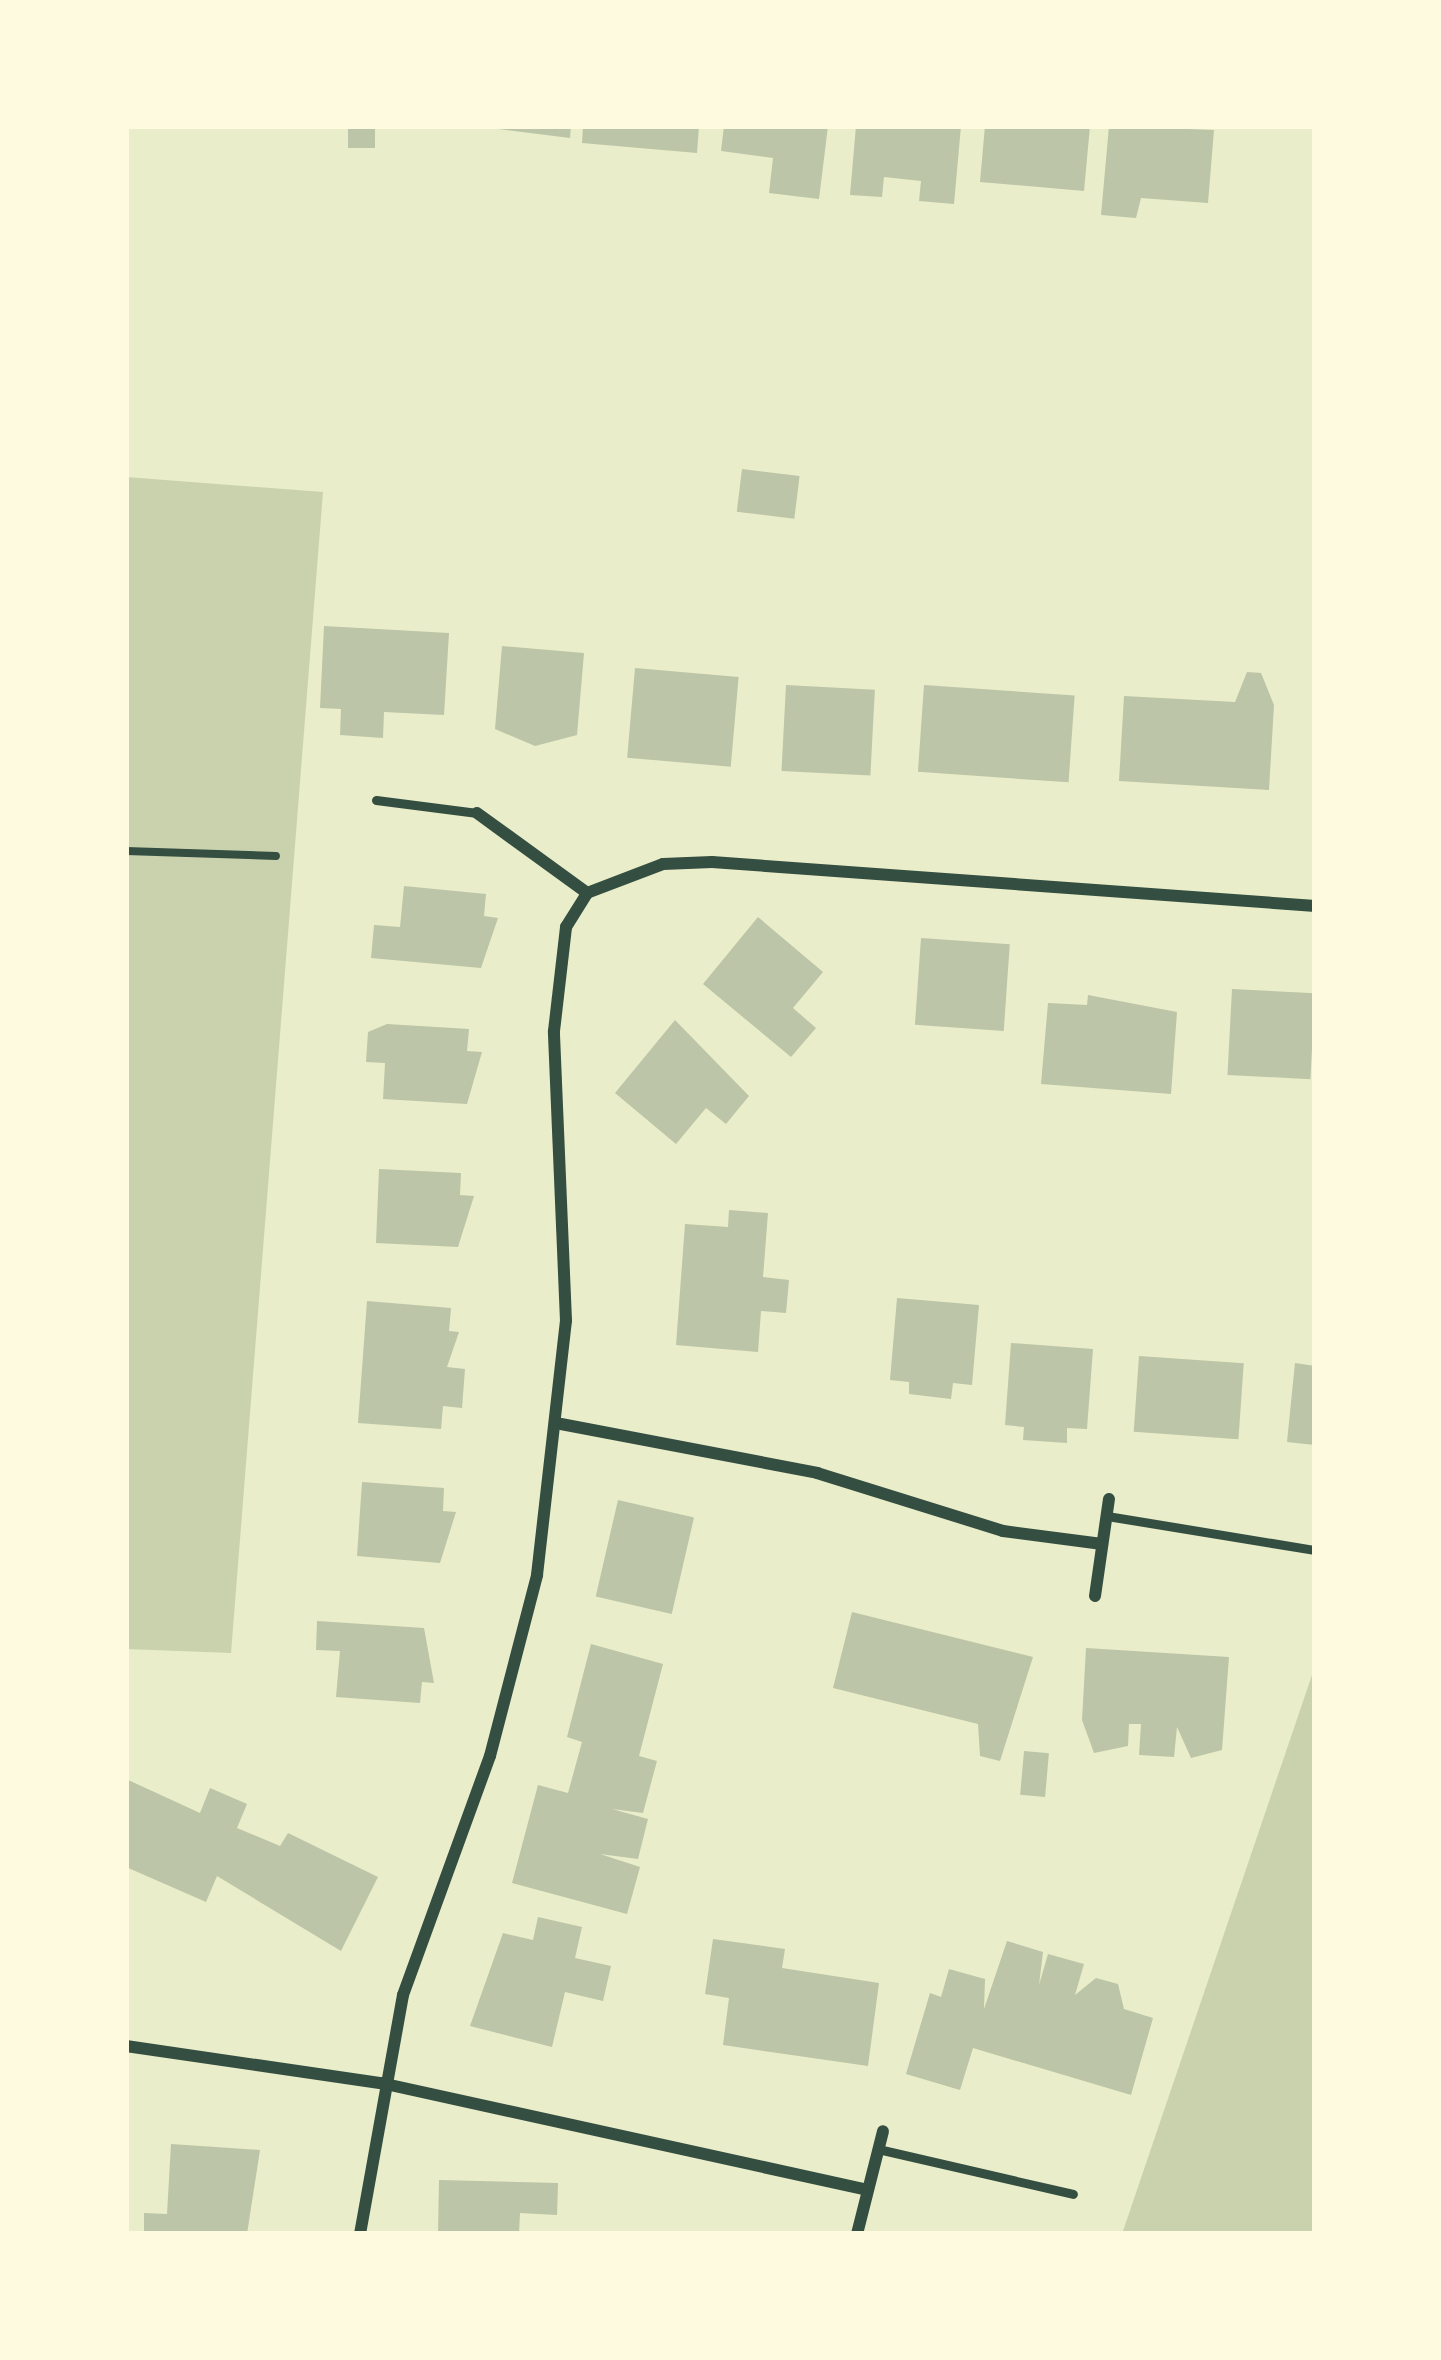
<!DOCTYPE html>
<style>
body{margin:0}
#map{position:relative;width:1441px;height:2360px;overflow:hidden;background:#e9edc9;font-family:"Nunito Sans",sans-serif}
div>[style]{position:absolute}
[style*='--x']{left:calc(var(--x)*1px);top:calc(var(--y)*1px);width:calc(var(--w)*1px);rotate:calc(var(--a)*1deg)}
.green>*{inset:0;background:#cad2ad}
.building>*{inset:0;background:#bcc5a7;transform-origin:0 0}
.path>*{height:8px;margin:-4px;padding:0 4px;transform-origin:4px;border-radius:4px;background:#344e41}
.service>*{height:9px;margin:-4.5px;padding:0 4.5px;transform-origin:4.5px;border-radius:4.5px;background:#344e41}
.minor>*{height:12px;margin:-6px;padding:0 6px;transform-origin:6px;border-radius:6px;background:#344e41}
span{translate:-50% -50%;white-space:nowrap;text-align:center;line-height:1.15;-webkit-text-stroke:12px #fefae0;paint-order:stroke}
.frame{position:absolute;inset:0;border:129px solid #fefae0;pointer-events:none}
</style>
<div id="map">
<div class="green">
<i style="clip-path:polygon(126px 477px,323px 492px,231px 1653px,126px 1649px)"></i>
<i style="clip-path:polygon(1315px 1673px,1315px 2234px,1122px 2234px,1312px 1675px)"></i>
</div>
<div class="building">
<i style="left:348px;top:126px;width:27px;height:22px"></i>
<i style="clip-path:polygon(475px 126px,571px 126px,570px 138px)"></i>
<i style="clip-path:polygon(583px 126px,699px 126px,697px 153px,582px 143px)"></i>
<i style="clip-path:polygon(724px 126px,828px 126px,819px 199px,769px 193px,773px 158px,721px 151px)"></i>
<i style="clip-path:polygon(856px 126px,961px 126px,954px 204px,919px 201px,921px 181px,884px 177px,882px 197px,850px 195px)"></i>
<i style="clip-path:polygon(985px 126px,1090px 126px,1084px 191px,980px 182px)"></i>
<i style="clip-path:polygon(1109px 126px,1214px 130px,1208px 203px,1141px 198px,1136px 218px,1101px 215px)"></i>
<i style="left:742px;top:469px;width:58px;height:43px;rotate:7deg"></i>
<i style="clip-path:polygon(324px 626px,449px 633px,444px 715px,384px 712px,383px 738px,340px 735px,341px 709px,320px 708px)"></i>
<i style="clip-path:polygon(502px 646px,584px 653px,577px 735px,535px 746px,495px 729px)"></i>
<i style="left:635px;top:668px;width:104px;height:90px;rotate:5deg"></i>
<i style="clip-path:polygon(1247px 672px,1261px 673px,1274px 705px,1269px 790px,1119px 781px,1124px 696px,1235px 702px)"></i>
<i style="left:786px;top:685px;width:89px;height:86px;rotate:3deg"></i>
<i style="left:924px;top:685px;width:151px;height:87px;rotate:4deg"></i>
<i style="clip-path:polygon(404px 886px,486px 894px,484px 916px,498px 918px,481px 968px,371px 958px,374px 925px,400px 927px)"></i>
<i style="clip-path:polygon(758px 917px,823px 972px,793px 1008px,816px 1028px,791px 1057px,703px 984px)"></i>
<i style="left:921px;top:938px;width:89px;height:87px;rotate:4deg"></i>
<i style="left:1232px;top:989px;width:83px;height:86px;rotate:3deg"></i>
<i style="clip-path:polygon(1088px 995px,1177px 1012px,1171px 1094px,1041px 1084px,1048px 1003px,1087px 1005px)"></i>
<i style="clip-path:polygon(675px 1020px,749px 1096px,726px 1124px,706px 1108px,676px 1144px,615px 1093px)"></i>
<i style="clip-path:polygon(387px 1024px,469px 1029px,467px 1051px,482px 1052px,467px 1104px,383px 1099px,385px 1063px,366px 1062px,368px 1032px)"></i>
<i style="clip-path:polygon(379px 1169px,461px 1173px,460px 1195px,474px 1196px,458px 1247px,376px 1243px)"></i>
<i style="clip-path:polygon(729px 1210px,768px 1213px,763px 1277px,789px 1280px,786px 1313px,761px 1311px,758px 1352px,676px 1345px,685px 1224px,728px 1227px)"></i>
<i style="clip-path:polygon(897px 1298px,979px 1305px,972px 1385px,953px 1383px,951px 1399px,909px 1394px,909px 1382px,890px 1380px)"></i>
<i style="clip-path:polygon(367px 1301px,451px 1308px,449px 1331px,459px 1332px,447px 1367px,465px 1369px,462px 1408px,443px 1406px,441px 1429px,358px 1423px)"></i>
<i style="clip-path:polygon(1011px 1343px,1093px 1349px,1087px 1429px,1067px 1428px,1067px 1443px,1023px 1440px,1024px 1427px,1005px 1425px)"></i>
<i style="left:1139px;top:1356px;width:105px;height:76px;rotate:4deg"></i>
<i style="clip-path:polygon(1295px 1363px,1315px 1366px,1315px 1445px,1287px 1442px)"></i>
<i style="clip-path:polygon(362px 1482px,444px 1488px,443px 1511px,456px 1512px,440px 1563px,357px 1556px)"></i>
<i style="left:618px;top:1500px;width:78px;height:99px;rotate:13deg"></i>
<i style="clip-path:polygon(852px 1612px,1033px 1657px,1000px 1761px,980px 1756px,978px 1724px,833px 1688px)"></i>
<i style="clip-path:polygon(317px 1621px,424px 1628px,434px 1683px,422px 1682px,420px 1703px,336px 1697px,340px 1651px,316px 1650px)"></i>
<i style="clip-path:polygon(591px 1644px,663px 1664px,639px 1756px,657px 1761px,643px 1813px,612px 1809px,648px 1819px,638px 1859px,600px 1854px,640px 1867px,627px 1914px,512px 1883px,538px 1785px,568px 1793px,582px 1742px,567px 1737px)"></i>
<i style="clip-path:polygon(1086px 1648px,1229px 1657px,1222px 1750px,1191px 1758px,1177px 1727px,1174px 1757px,1139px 1755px,1141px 1724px,1129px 1724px,1128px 1746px,1094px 1753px,1082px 1720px)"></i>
<i style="left:1024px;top:1751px;width:25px;height:44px;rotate:5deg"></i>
<i style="clip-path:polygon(126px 1779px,200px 1813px,210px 1788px,247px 1804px,237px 1828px,280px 1846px,288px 1833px,378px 1877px,341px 1951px,217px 1876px,206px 1902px,126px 1867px)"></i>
<i style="clip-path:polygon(538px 1917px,582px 1927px,575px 1958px,611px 1966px,603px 2001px,565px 1992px,552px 2047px,470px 2026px,503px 1933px,533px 1940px)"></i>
<i style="clip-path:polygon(713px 1939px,785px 1949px,782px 1968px,879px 1983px,868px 2066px,723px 2045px,729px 1998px,705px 1994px)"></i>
<i style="clip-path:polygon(1007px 1941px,1043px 1952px,1039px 1985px,1048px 1954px,1084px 1964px,1075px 1995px,1096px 1978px,1118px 1984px,1124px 2009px,1153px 2018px,1131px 2095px,973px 2048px,960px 2090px,906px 2074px,930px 1993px,941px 1997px,949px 1969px,985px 1979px,984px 2009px)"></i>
<i style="clip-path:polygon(171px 2144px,260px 2150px,247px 2234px,144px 2234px,144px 2213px,167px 2214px)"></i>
<i style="clip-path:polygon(439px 2180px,558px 2183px,557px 2215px,520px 2213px,519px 2234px,438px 2234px)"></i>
</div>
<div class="path">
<i style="--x:126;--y:851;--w:150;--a:1.9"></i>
</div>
<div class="service">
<i style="--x:376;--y:800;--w:102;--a:7.3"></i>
<i style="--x:1107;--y:1516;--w:211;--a:9.3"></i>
<i style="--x:878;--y:2149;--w:200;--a:13"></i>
</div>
<div class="minor">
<i style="--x:477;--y:813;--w:136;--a:36"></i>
<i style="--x:587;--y:893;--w:81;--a:-20.9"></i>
<i style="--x:663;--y:864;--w:49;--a:-2.3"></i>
<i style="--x:712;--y:862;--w:605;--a:4.17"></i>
<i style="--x:561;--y:1424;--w:261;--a:10.8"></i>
<i style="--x:817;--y:1473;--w:195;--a:17.3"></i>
<i style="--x:1003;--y:1531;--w:100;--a:7.5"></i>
<i style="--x:1095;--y:1596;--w:98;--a:-81.8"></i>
<i style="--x:126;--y:2046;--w:258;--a:8.3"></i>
<i style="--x:381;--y:2083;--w:498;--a:12.4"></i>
<i style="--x:360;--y:2234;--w:243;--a:-79.8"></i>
<i style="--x:403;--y:1995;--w:254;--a:-70"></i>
<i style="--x:490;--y:1756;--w:187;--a:-75.4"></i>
<i style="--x:537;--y:1575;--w:256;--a:-83.5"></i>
<i style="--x:566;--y:1321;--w:290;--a:-92.4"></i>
<i style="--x:554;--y:1031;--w:105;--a:-83.4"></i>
<i style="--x:566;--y:927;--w:40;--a:-58"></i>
<i style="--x:857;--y:2234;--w:106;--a:-75.8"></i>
</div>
<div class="frame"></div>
</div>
